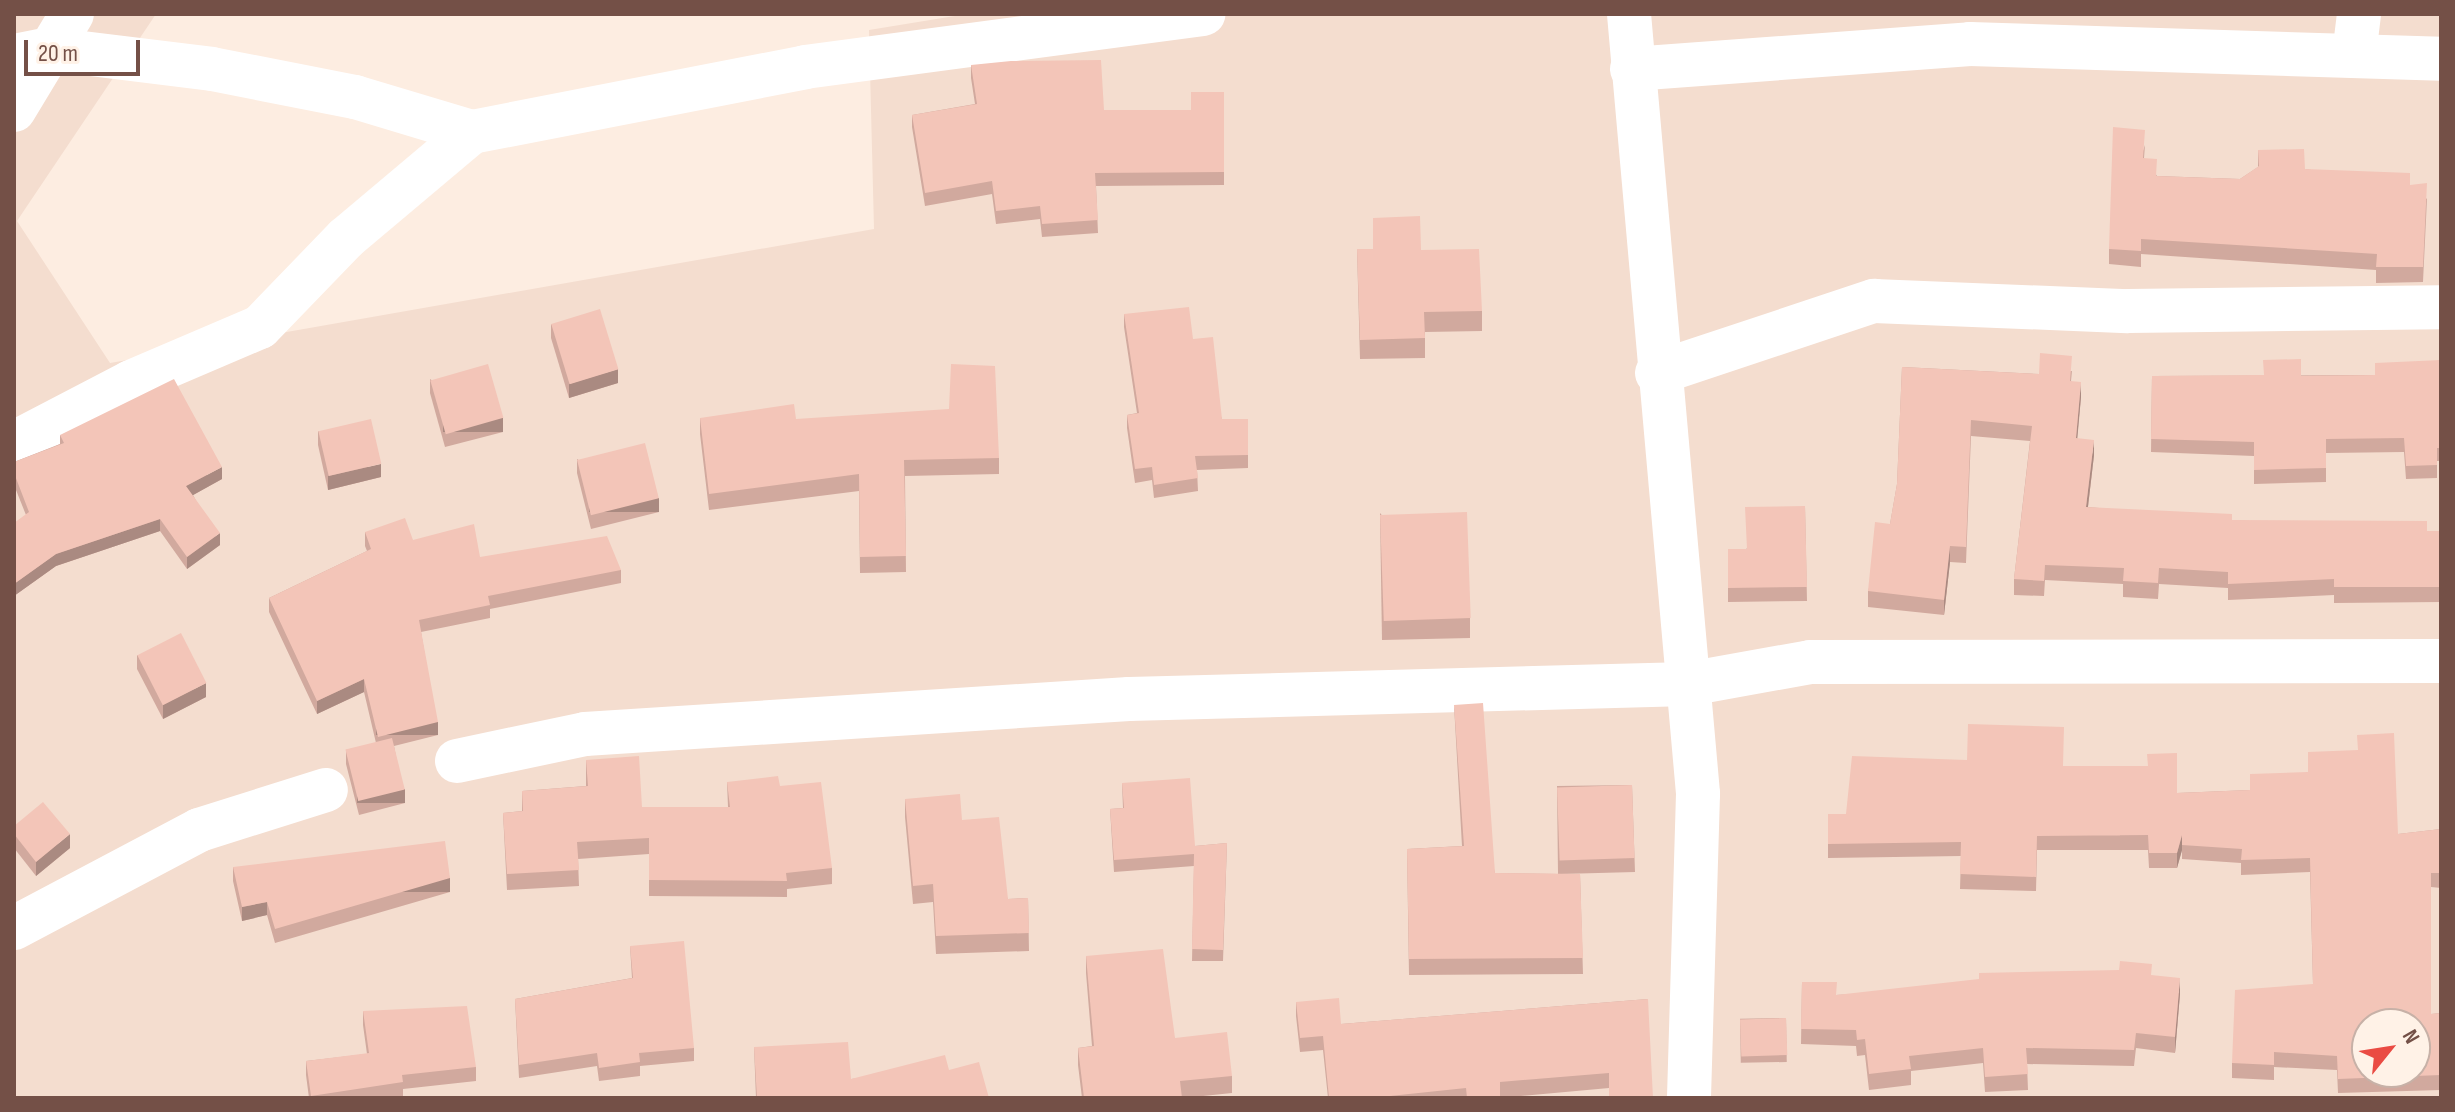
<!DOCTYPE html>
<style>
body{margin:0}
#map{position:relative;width:2455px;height:1112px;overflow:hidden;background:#fdede1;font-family:"Sofia Sans Condensed",sans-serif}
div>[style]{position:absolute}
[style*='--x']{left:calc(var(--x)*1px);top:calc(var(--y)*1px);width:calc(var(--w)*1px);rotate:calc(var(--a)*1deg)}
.residential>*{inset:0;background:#f4ddcf}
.minor>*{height:44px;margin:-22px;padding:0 22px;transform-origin:22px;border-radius:22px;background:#fff}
.tertiary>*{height:44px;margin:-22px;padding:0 22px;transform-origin:22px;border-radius:22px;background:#fff}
.secondary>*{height:44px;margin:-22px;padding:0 22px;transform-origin:22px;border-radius:22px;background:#fff}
.wall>*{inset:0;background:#d1a99e;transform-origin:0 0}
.shaded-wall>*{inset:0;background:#aa8a81;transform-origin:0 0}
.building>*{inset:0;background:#f3c5b8;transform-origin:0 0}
span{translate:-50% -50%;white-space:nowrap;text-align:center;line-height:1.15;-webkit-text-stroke:6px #fff2e7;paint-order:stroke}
.frame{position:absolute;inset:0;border:16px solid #745047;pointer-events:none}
.north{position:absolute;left:2351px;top:1008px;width:80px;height:80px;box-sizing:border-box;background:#fff2e7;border:2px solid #c7b1a7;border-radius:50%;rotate:60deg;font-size:22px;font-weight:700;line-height:32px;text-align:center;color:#745047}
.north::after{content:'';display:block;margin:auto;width:28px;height:36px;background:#ea4b43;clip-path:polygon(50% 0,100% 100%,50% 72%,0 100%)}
.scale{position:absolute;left:24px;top:40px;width:116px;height:36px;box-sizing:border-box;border:4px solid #745047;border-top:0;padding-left:10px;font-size:24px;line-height:28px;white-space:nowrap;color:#745047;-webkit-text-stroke:6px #fff2e7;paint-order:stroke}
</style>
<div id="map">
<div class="residential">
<i style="clip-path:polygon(evenodd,14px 14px,156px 14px,17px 221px,110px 363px,874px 229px,869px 30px,967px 14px,2441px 14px,2441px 1098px,14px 1098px,14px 14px,2367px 1024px,2415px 1024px,2415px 1072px,2367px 1072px,2367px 1024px)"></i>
</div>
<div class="minor">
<i style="--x:1629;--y:14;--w:783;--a:84.94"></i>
<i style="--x:1698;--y:794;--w:304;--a:91.7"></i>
<i style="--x:50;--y:49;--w:163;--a:7"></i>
<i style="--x:212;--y:69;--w:146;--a:11.1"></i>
<i style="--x:355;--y:97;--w:122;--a:16.7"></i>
<i style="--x:472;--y:132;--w:339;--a:-11"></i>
<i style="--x:805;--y:67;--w:402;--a:-7.6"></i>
<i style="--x:2354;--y:55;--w:41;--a:-83"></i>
<i style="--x:1632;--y:69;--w:339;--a:-4.2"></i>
<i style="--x:1970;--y:44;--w:471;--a:1.8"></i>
<i style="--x:1657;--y:373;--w:229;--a:-18.4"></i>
<i style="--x:1874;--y:301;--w:254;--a:2.3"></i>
<i style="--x:2128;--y:311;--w:313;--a:-0.7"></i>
<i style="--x:14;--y:443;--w:132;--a:-27.5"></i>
<i style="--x:131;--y:382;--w:140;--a:-23.1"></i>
<i style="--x:260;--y:327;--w:124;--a:-46"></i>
<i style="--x:346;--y:238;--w:165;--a:-40.1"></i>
<i style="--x:457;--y:761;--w:131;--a:-11.9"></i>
<i style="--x:585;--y:734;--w:545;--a:-3.68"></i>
<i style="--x:1129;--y:699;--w:559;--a:-1.54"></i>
<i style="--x:1688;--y:684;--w:124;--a:-10.2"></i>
<i style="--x:1810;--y:662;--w:631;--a:-0.09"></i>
<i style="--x:14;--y:928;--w:209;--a:-27.9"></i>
<i style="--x:199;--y:830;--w:133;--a:-17.5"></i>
</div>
<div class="tertiary">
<i style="--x:14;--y:56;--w:37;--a:-11"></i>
</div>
<div class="secondary">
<i style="--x:14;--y:110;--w:112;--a:-58.9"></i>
</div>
<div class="wall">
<i style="clip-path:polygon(971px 65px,1104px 110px,1191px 110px,1224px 92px,1224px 185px,1096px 186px,1098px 233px,1042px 237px,1040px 219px,996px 224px,992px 194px,925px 206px,912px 127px,912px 115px,975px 104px,971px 78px)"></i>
<i style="clip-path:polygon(2145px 145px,2144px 158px,2157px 176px,2240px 179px,2258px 167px,2258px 150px,2305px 169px,2410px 185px,2427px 199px,2423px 282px,2376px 283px,2376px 270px,2141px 254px,2141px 267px,2109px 264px,2109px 249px)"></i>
<i style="clip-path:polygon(1357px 249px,1421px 250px,1482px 311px,1482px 331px,1425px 332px,1425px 358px,1360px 359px)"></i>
<i style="clip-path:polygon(1124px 314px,1193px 339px,1222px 419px,1248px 419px,1248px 468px,1197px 470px,1198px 491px,1154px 498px,1152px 480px,1135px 483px,1127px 428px,1127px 415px,1137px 413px,1124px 327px)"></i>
<i style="clip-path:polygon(551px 324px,618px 383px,569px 398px,551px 338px)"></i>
<i style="clip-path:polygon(2441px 360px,2441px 461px,2437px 461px,2437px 478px,2406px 479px,2404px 452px,2326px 453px,2326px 482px,2254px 484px,2254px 456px,2151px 452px,2152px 376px,2375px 375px)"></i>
<i style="clip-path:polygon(1902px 367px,2039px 374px,2072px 371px,2071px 381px,2081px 397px,2077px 438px,2094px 455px,2088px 507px,2232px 520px,2427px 531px,2441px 531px,2441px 602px,2334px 603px,2334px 595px,2228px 600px,2228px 588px,2159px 584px,2158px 599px,2123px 597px,2123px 584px,2045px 580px,2044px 596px,2014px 595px,2014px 579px,2030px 441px,1971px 436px,1966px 563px,1950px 562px,1944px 615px,1868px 607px,1868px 591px,1890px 524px,1897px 484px)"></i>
<i style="clip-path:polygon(430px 379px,503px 432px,445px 447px,430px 393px)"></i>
<i style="clip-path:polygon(700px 418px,796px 419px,999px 458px,999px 474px,905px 476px,906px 572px,860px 573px,859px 491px,709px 510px,700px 434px)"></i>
<i style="clip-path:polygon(318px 431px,381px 477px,328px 490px,318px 445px)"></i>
<i style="clip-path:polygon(60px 435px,222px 479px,193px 495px,220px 545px,187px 569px,160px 531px,56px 566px,14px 596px,14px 524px,26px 515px,14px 485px,14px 462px,60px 444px)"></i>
<i style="clip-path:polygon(577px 459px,659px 512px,591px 529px,577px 473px)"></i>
<i style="clip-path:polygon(1805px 506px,1807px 601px,1728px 602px,1728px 549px,1746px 549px)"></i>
<i style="clip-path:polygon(1380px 513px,1470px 618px,1470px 638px,1382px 640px)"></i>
<i style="clip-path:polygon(365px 532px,413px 540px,480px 557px,621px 570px,621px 583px,490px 609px,490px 618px,421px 632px,438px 735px,394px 746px,405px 803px,359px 815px,346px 764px,346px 750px,376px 743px,364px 692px,317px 714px,269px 612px,269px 598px,367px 551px,365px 546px)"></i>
<i style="clip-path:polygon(137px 655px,206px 697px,163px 719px,137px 669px)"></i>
<i style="clip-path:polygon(1454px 705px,1495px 873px,1558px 874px,1557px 786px,1632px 785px,1635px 872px,1561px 874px,1580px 874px,1583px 974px,1409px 975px,1407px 849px,1462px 846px)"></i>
<i style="clip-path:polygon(2308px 752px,2398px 834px,2441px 829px,2441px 888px,2431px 887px,2431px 1014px,2441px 1013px,2441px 1090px,2338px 1093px,2337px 1070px,2274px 1067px,2274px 1080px,2232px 1078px,2232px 1063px,2313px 984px,2310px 872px,2241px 875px,2241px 863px,2182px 859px,2182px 850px,2177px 868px,2149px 868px,2148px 850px,2037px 850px,2036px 891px,1960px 889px,1961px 856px,1828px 858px,1828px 814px,1846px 814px,2064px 766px,2177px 793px,2250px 790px,2308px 772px)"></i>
<i style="clip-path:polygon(586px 760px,642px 807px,728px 807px,727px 782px,780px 786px,832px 868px,832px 884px,787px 889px,787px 897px,649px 896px,649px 854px,578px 859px,579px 886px,507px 890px,503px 813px,522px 811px,522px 791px,586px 786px)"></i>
<i style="clip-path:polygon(1122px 783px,1195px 846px,1227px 843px,1223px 961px,1192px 961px,1194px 866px,1114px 872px,1110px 809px,1123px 808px)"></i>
<i style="clip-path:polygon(905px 799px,962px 820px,1008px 899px,1028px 898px,1029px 951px,936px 954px,933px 902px,913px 904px,905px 817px)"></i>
<i style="clip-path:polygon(14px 826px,70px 848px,36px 876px,14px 848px)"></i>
<i style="clip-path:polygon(233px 867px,450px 892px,275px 943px,267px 915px,242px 921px,233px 881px)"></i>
<i style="clip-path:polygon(630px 946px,694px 1048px,694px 1061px,640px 1066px,640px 1076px,599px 1081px,597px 1066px,519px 1078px,515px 999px,632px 978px)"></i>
<i style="clip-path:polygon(1086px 956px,1175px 1038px,1232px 1076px,1232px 1093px,1184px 1098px,1082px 1098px,1078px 1065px,1078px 1048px,1092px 1046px,1086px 973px)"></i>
<i style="clip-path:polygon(2152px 976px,2180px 994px,2175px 1053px,2136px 1048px,2134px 1066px,2027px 1064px,2028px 1090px,1985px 1092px,1983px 1063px,1911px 1071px,1911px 1085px,1869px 1090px,1865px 1055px,1857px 1056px,1856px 1046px,1801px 1044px,1802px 982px,1836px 995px)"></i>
<i style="clip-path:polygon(1648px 999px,1609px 1088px,1500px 1098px,1328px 1098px,1323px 1050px,1300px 1052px,1296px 1016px,1296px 1002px,1341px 1024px)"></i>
<i style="clip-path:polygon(363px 1011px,476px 1067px,476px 1081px,403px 1089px,403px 1096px,387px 1098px,309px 1098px,306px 1075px,306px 1061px,367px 1054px,363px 1025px)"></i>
<i style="left:1786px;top:1018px;width:44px;height:46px;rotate:89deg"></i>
<i style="clip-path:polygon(754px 1047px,851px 1079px,949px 1070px,989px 1098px,756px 1098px)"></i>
</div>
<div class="shaded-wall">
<i style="clip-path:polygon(618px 369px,618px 383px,569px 398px,569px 384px)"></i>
<i style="clip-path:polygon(2081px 382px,2081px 397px,2076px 453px,2076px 438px)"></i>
<i style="left:503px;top:418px;width:14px;height:60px;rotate:90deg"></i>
<i style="clip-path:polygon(2094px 440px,2094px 455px,2086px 523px,2086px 507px)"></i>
<i style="clip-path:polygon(381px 464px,381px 477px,328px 490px,328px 476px)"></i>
<i style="clip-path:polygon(222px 467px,222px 479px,186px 499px,186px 486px)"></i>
<i style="left:659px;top:498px;width:14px;height:70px;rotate:90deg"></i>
<i style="clip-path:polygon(160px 519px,160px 531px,56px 566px,14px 596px,14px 584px,56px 554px)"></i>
<i style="clip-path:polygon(220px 533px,220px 545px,187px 569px,187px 557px)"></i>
<i style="clip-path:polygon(1950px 546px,1950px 562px,1944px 615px,1944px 600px)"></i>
<i style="clip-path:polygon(364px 679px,364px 692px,317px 714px,317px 701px)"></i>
<i style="clip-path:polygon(206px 683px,206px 697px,163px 719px,163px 705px)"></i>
<i style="left:438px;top:722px;width:13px;height:62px;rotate:90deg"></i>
<i style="left:405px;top:789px;width:14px;height:48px;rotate:90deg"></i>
<i style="clip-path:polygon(70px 834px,70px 848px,36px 876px,36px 862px)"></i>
<i style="clip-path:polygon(2182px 835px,2182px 850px,2177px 868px,2177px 853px)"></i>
<i style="left:450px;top:878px;width:14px;height:182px;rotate:90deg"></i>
<i style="clip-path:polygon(267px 902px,267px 915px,242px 921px,242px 907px)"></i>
<i style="clip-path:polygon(2180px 978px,2180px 994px,2175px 1053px,2175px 1037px)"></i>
</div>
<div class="building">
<i style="clip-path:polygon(1101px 60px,1104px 110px,1191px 110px,1191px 92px,1224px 92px,1224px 172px,1095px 173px,1098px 220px,1042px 224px,1040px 206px,996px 211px,992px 181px,925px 193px,912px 115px,977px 104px,971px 65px,1011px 61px)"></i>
<i style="clip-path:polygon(2113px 127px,2145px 130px,2143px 158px,2157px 159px,2156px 176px,2240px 179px,2259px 166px,2258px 150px,2304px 149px,2305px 169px,2410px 173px,2410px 185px,2427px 183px,2423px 267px,2376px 267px,2377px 254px,2141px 239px,2141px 251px,2109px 249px)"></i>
<i style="clip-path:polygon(1420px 216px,1421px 250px,1479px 249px,1482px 311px,1424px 312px,1425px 338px,1360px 340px,1357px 249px,1373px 249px,1373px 218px)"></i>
<i style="clip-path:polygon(1189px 307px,1193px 339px,1213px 337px,1222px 419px,1248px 419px,1248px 455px,1195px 456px,1198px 478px,1154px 485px,1152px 467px,1135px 469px,1127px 415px,1139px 413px,1124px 314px)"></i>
<i style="left:600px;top:309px;width:63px;height:51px;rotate:73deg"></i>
<i style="clip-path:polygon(2040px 353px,2072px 356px,2070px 381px,2081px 382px,2076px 438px,2094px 440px,2086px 507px,2232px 514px,2232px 520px,2427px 521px,2427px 531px,2441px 531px,2441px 587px,2334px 587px,2334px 579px,2228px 584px,2228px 572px,2159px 568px,2158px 583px,2123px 581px,2124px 568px,2045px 565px,2044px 581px,2014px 579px,2032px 426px,1971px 420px,1966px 547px,1950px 546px,1944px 600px,1868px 591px,1875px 522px,1890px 524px,1897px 484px,1902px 367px,2039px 374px)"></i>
<i style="clip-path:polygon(2301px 359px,2301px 376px,2375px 375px,2375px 363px,2441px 360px,2441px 448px,2437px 448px,2437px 465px,2406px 466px,2404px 438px,2326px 439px,2326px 468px,2254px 470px,2254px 442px,2151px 439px,2152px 376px,2264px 375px,2263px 360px)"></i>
<i style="left:488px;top:364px;width:56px;height:60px;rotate:74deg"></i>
<i style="clip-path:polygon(951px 364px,995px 366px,999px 458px,904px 460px,906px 556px,860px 557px,859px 474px,709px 494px,700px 418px,794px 404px,796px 419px,949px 409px)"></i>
<i style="clip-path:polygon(174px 379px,222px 467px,186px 486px,220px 533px,187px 557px,160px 519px,56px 554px,14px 584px,14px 523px,29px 512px,14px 473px,14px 462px,64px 443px,60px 435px)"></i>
<i style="left:371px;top:419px;width:46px;height:54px;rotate:77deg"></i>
<i style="left:645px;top:443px;width:57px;height:70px;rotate:76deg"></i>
<i style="clip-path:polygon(1805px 506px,1807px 587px,1728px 588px,1728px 549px,1747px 549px,1745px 507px)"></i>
<i style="left:1467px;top:512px;width:106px;height:87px;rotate:88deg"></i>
<i style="clip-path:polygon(405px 518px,413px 540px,474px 524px,480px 557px,607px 536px,621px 570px,488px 596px,490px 605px,419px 620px,438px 722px,378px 737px,364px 679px,317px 701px,269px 598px,371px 549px,365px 532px)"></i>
<i style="left:181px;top:633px;width:56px;height:49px;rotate:63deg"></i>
<i style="clip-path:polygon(1483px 703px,1495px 873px,1580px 874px,1583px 958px,1409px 959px,1407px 849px,1464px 846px,1454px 705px)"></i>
<i style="clip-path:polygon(evenodd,1968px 724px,2064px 727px,2063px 766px,2148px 766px,2147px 754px,2177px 753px,2177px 793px,2250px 790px,2250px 774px,2308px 772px,2308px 752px,2358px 750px,2357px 735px,2394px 733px,2398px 834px,2441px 829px,2441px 873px,2431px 873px,2431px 1014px,2441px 1013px,2441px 1075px,2338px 1079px,2337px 1056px,2274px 1052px,2274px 1065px,2232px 1063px,2235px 990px,2313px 984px,2310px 858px,2241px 860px,2242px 849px,2182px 845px,2182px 835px,2177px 853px,2149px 853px,2148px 835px,2037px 836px,2036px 877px,1960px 874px,1961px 842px,1828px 844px,1828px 814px,1846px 814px,1852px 756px,1967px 760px,1968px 724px,2367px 1024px,2415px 1024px,2415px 1072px,2367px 1072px,2367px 1024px)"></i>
<i style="left:392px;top:738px;width:53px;height:48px;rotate:76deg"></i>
<i style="clip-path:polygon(639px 756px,642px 807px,730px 807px,727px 782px,778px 776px,780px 786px,821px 782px,832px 868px,786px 873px,787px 881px,649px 880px,649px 838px,577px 842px,579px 870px,507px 874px,503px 813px,523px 811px,522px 791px,588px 786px,586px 760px)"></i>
<i style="clip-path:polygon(1190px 778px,1195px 846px,1227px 843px,1223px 950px,1192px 949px,1194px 854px,1114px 860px,1110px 809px,1124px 808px,1122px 783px)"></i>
<i style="left:1632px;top:785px;width:73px;height:75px;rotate:88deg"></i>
<i style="clip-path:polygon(960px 794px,962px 820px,999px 817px,1008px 899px,1028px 898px,1029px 933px,936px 936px,933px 884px,913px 886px,905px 799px)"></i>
<i style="clip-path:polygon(43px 802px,70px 834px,36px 862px,14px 834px,14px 826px)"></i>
<i style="clip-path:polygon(445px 841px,450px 878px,275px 929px,267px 902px,242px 907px,233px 867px)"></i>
<i style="clip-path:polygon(684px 941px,694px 1048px,639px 1053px,640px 1062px,599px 1068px,597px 1053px,519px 1065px,515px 999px,633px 978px,630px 946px)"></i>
<i style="clip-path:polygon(1163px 949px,1175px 1038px,1227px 1032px,1232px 1076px,1180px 1081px,1182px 1098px,1084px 1098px,1078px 1048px,1094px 1046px,1086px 956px)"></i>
<i style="clip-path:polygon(2120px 961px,2152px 964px,2151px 975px,2180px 978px,2175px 1037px,2136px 1033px,2134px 1050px,2026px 1048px,2028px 1074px,1985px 1077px,1983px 1048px,1909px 1056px,1911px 1069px,1869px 1074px,1865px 1039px,1857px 1040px,1856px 1030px,1801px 1029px,1802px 982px,1837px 982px,1836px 995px,1979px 979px,1979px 973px,2119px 970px)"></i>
<i style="clip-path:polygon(1339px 998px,1341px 1024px,1648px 999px,1653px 1098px,1609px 1098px,1609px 1073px,1500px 1082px,1500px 1098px,1467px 1098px,1466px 1088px,1371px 1098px,1329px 1098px,1323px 1036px,1300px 1038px,1296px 1002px)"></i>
<i style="clip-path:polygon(467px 1006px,476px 1067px,402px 1075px,403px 1082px,311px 1096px,306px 1061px,369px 1053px,363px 1011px)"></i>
<i style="left:1786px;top:1018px;width:37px;height:46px;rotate:88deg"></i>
<i style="clip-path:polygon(848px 1042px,851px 1079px,945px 1055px,949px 1070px,979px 1062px,989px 1098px,757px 1098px,754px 1047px)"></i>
</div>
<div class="frame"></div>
<div class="north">N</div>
<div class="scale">20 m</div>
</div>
